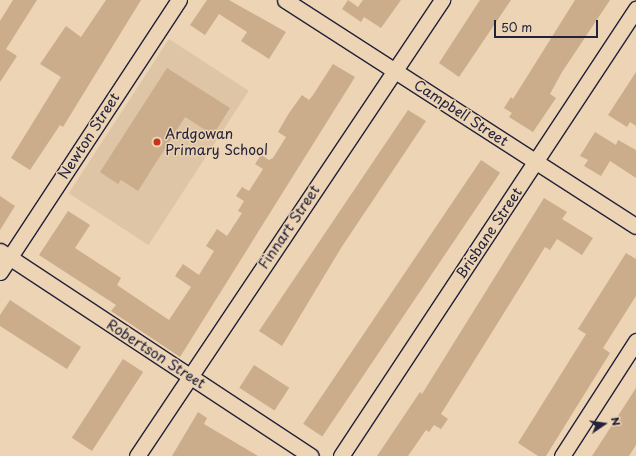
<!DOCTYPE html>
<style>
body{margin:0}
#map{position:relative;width:636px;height:456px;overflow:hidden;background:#ecd4b4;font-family:"Playpen Sans",sans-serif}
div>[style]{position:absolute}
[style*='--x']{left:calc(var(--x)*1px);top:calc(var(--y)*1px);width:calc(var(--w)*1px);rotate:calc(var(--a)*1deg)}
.built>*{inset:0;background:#dec5a6;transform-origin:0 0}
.building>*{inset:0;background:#cbad8b;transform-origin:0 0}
.roads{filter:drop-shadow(1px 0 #22223b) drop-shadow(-1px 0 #22223b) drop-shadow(0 1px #22223b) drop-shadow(0 -1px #22223b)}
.street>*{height:15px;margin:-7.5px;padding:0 7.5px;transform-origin:7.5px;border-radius:7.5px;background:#ecd4b4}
.dots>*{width:11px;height:11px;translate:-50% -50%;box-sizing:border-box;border:2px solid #ecd4b4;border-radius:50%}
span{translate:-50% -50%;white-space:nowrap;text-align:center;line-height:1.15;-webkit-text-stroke:3px #ecd4b4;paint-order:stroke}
.street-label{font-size:14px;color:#22223b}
.poi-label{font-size:14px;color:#22223b}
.left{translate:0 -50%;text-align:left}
.north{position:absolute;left:584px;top:404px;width:40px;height:40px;-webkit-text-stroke:3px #ecd4b4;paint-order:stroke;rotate:77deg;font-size:11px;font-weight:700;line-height:16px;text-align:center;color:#22223b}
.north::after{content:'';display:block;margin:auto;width:14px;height:18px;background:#22223b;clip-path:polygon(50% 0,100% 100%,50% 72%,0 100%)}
.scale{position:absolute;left:494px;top:20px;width:104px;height:18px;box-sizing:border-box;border:2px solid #22223b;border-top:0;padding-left:5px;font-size:12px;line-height:14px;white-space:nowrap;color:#22223b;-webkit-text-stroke:3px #ecd4b4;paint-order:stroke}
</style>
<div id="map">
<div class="built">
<i style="left:169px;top:39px;width:95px;height:184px;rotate:33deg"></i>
</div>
<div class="building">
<i style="clip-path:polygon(13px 0,37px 0,6px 49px,17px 56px,0 82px,0 21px)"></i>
<i style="clip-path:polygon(106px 0,141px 0,63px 127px,60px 125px,30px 170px,11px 158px,61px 77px,40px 64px,66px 26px,81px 37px)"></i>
<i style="clip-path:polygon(207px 0,229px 0,286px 32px,269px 59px,241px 41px,247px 32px,219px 14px,205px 35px,190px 25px)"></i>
<i style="clip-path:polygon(348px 0,358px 7px,363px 0,401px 0,381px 28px,364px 17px,361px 22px,342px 9px)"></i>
<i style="clip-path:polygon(480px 0,511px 0,459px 77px,439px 63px)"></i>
<i style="clip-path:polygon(575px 0,610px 0,562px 72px,550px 94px,556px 98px,533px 132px,509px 117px,512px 113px,504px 108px,511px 97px,513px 99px)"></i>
<i style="clip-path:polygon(333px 64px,355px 77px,180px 357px,111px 311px,116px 305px,39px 255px,68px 211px,90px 225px,75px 248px,121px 278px,117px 285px,169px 320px,191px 287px,175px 276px,183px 264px,199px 275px,214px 251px,206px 246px,217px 229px,227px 236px,242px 213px,238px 211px,244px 201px,236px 196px,242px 187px,249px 191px,263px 169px,255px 164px,261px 155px,269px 160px,273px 158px,286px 137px,278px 132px,289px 113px,302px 95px,309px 100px,313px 95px)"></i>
<i style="clip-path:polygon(167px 68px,230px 108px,213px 135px,185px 117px,138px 191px,121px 180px,118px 184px,100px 172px)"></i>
<i style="clip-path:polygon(636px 72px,636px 126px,630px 122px,627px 127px,608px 115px)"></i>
<i style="clip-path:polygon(408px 110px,426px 121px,341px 248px,282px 346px,259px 331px)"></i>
<i style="clip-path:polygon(595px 132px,616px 145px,618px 140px,636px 150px,636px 178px,610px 161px,601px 176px,584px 166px,588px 160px,580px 156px)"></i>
<i style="left:481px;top:160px;width:23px;height:318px;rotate:34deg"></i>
<i style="clip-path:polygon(0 196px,15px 206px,0 230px)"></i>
<i style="clip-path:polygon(544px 198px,567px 212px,562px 219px,593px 238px,582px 255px,557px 239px,550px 250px,545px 247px,441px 414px,448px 419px,441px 429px,434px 425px,429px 432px,426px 430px,408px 456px,377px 456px,420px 392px,422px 394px)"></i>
<i style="clip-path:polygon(626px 253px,636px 259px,636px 296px,603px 348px,610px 353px,546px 456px,538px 456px,518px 443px,586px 334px,578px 329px)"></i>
<i style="clip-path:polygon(10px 300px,81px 347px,67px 369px,0 326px,0 315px)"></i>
<i style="left:123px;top:359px;width:24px;height:94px;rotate:33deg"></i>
<i style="left:254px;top:365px;width:42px;height:27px;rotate:33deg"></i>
<i style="clip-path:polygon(636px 388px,636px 445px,629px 456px,592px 456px)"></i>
<i style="clip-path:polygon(198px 412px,207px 418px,204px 424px,258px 456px,172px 456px)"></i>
</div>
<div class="roads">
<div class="street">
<i style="--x:285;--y:0;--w:417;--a:32.8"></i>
<i style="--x:0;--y:251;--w:372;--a:33.4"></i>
<i style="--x:0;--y:272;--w:326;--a:-56.7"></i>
<i style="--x:137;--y:456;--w:549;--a:-56.22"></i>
<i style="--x:341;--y:456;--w:536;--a:-56.58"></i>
<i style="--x:562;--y:456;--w:137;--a:-57.2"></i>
</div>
</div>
<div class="dots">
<i style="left:157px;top:142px;background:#c8321e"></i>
</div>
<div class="street-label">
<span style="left:461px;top:113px;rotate:33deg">Campbell Street</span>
<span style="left:89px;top:136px;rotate:-57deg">Newton Street</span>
<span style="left:289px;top:227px;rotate:-56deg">Finnart Street</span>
<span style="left:489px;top:233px;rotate:-56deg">Brisbane Street</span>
<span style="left:156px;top:354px;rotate:33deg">Robertson Street</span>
</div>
<div class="poi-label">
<span class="left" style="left:165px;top:142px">Ardgowan<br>Primary School</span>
</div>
<div class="north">N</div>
<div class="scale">50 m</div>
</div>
